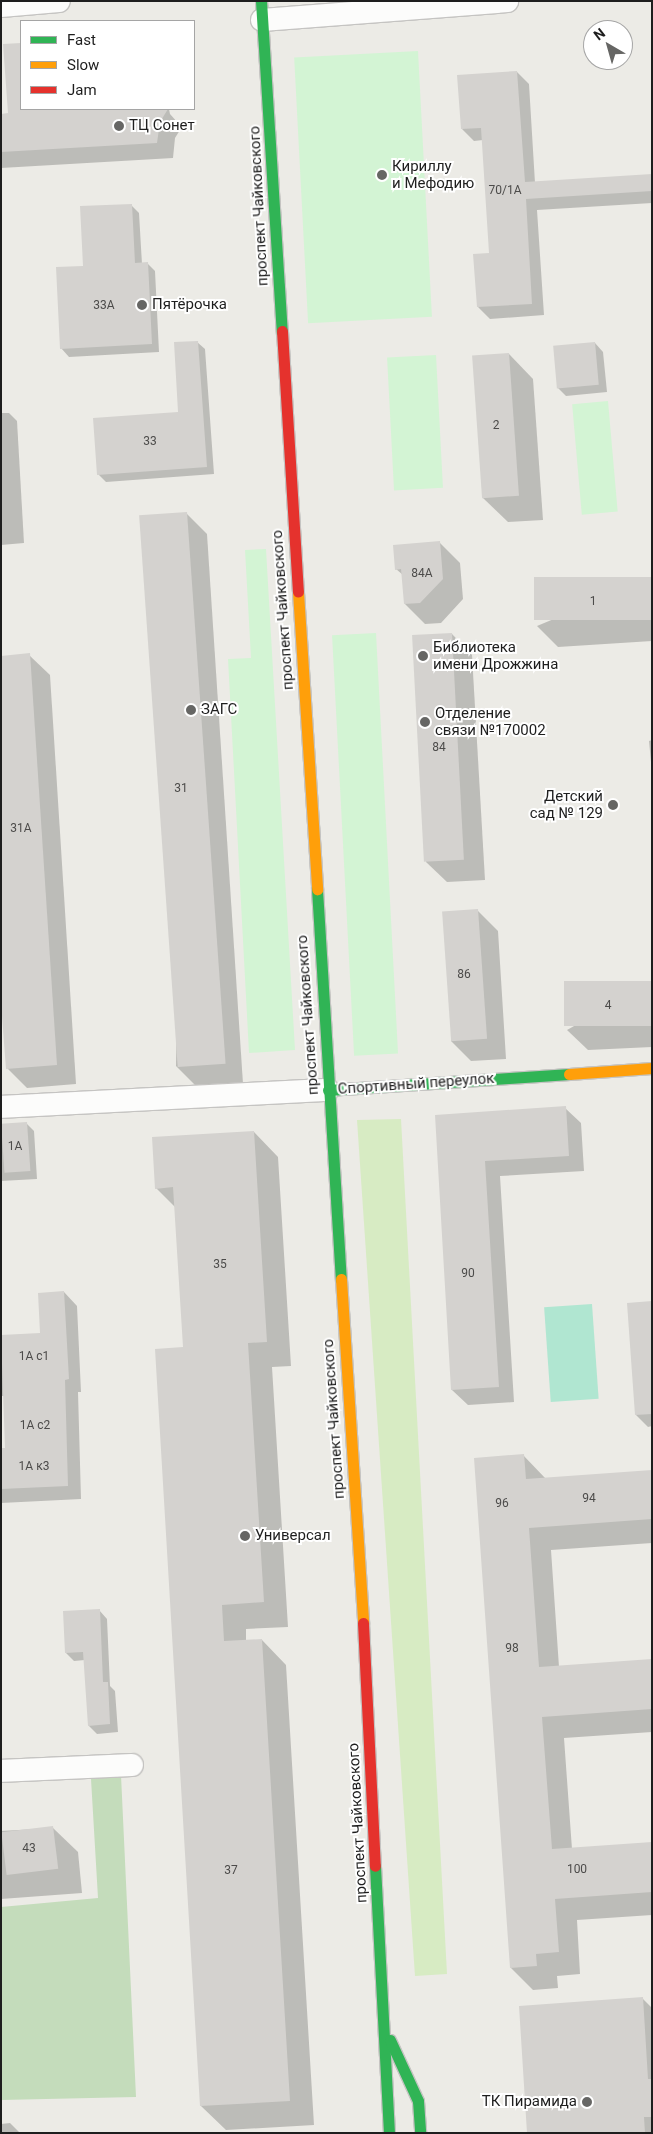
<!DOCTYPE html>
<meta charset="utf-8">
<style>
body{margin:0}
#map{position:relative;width:653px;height:2134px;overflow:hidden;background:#ecebe6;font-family:Roboto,sans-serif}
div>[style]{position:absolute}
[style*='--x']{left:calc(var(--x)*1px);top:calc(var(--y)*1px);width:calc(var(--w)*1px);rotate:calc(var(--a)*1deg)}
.grass>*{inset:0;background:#d7ebc3}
.forest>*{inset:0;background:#c4dcbb}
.park>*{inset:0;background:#d3f4d4;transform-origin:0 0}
.pitch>*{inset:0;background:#b0e6d1;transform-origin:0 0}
.shadow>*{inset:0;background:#0003}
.building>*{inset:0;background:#d4d2cf;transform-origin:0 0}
.roads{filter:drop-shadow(1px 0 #c5c4c2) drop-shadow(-1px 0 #c5c4c2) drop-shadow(0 1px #c5c4c2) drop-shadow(0 -1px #c5c4c2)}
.street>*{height:22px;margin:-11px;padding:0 11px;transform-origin:11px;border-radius:11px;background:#fcfcfb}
.fast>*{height:11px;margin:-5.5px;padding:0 5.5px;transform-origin:5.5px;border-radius:5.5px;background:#30b455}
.slow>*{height:11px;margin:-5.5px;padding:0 5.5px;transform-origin:5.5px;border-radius:5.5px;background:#ff9f0a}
.jam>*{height:11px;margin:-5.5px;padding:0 5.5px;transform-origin:5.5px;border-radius:5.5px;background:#e5322d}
.dots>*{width:14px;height:14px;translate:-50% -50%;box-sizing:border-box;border:2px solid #fff;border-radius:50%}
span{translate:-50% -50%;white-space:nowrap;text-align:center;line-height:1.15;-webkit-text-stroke:4px #fff;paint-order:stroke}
.number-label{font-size:12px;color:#4c4b4a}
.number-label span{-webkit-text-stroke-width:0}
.poi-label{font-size:15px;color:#1e1e1e}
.left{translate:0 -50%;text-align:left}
.right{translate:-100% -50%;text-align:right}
.street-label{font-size:15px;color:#1e1e1e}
.frame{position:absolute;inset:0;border:2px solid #1e1e1e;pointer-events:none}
.legend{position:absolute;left:20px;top:20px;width:175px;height:90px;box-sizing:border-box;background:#fff;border:1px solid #a5a5a5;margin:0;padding:6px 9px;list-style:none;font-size:15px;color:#1e1e1e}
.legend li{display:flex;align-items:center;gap:10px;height:25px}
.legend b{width:25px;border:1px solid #a5a5a5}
.north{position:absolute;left:583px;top:20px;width:50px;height:50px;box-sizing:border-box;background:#fff;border:1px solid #a5a5a5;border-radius:50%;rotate:322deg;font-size:14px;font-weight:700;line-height:20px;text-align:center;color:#1e1e1e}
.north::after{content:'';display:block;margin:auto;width:18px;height:22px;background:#666664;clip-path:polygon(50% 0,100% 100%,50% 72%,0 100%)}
</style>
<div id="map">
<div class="grass">
<i style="clip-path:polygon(401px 1119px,447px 1974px,415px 1976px,357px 1120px)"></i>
</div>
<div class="forest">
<i style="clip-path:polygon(121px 1775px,136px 2097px,1px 2100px,1px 1907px,98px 1898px,91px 1779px)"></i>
</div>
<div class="park">
<i style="left:418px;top:51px;width:266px;height:124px;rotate:87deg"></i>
<i style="left:436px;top:355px;width:133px;height:49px;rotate:87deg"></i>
<i style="left:608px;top:401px;width:111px;height:36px;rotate:85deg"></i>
<i style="clip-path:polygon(266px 549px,295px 1050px,249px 1053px,228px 659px,251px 658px,245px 550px)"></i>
<i style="left:376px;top:633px;width:421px;height:44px;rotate:87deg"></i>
</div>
<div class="pitch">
<i style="left:592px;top:1304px;width:95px;height:48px;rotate:86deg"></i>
</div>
<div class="shadow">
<i style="clip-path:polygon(21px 44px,21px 109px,169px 109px,170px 114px,178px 123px,180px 130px,175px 138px,173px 158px,1px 168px,1px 115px,10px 114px,4px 46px)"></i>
<i style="clip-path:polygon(517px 72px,529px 84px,535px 183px,652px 175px,652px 203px,537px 210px,544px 315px,490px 319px,478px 307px,491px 255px,483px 140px,474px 141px,462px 129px)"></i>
<i style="clip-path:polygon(131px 205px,139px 213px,142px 264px,147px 263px,155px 271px,159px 352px,69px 357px,61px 348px,84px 267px)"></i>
<i style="clip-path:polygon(197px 342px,205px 349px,214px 474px,106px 482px,98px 474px,179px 413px)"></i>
<i style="clip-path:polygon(595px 343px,603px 352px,607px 392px,566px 396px,558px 388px)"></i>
<i style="clip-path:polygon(509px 354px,533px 379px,543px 520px,508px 522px,483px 498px)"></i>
<i style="clip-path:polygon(1px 413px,9px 413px,17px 421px,24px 543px,1px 545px)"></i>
<i style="clip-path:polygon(186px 513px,207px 534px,243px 1084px,197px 1087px,176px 1066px)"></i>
<i style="clip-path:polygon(440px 543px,460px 563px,463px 599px,441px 623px,425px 624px,405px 604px,403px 575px,396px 569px)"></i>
<i style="clip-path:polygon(652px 578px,652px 641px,558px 647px,537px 626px)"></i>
<i style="clip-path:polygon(452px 634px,472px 655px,485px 880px,447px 882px,426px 862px)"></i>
<i style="clip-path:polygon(29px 655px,50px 675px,76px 1084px,27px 1088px,7px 1068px)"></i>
<i style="clip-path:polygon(652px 740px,652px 773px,649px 741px)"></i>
<i style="clip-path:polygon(478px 911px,498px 931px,506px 1059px,471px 1061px,451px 1041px)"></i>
<i style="clip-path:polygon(652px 982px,652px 1047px,588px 1050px,567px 1030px)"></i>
<i style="clip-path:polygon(565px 1108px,581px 1123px,584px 1171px,500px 1176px,514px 1402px,468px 1405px,452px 1390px,436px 1116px)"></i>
<i style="clip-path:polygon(26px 1123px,34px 1131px,37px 1179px,1px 1181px,1px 1125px)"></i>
<i style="clip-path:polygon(254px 1132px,278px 1157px,291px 1366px,272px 1367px,288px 1627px,246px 1629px,246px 1641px,262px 1640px,286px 1665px,314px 2125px,226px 2130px,201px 2106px,184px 1348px,175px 1207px,156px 1188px)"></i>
<i style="clip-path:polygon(64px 1292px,77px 1306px,81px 1392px,78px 1392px,81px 1499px,1px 1503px,1px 1449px,6px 1449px,5px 1396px,1px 1396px,1px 1336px,41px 1334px)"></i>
<i style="clip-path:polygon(652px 1302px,652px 1426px,648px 1427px,636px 1415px)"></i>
<i style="clip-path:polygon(523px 1455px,546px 1479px,652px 1471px,652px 1543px,551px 1550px,559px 1667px,652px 1660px,652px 1732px,564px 1738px,572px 1849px,652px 1843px,652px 1915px,577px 1920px,580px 1974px,557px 1976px,558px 1988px,533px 1990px,511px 1968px)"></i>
<i style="clip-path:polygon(99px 1610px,107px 1619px,110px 1686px,115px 1691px,118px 1732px,97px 1734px,89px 1726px,85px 1660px,74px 1661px,66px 1653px)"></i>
<i style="clip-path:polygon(53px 1828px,78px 1852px,82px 1893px,1px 1899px,1px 1831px)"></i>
<i style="clip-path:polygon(642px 1998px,652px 2008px,652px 2133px,529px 2133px)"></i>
<i style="clip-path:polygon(10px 2123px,20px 2133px,1px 2133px,1px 2124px)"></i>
</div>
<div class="building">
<i style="clip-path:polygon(21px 43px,21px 109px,168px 109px,160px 122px,157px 143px,1px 152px,1px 114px,8px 113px,3px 44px)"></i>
<i style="clip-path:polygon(517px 71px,525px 182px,652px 174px,652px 191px,526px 199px,532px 304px,477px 307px,473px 254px,489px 253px,481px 128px,461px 129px,457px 75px)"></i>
<i style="clip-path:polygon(132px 204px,135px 263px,148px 262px,152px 344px,60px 349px,56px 267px,83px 266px,80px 206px)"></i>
<i style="clip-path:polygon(198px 341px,207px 467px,97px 475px,93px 418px,178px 412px,174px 342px)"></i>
<i style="left:595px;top:342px;width:43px;height:42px;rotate:85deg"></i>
<i style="left:509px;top:353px;width:143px;height:37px;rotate:86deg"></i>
<i style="left:187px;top:512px;width:553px;height:48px;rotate:86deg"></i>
<i style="clip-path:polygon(440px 541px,443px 579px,420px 603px,404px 604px,401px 569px,395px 570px,393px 545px)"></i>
<i style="left:652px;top:577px;width:43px;height:118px;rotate:90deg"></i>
<i style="left:452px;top:633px;width:227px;height:40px;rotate:87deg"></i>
<i style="clip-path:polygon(30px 653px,57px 1065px,6px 1069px,1px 1003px,1px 656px)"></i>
<i style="left:478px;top:909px;width:130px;height:36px;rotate:86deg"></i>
<i style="left:652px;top:981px;width:45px;height:88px;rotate:90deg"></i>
<i style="clip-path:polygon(566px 1106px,569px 1156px,485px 1161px,499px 1387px,451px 1390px,435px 1115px)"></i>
<i style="left:27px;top:1122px;width:49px;height:26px;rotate:86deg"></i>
<i style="clip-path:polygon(254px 1131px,267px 1342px,248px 1343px,264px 1602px,222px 1605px,224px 1641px,262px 1639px,290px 2101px,200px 2106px,155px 1349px,183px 1347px,173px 1187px,155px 1189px,152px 1137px)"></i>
<i style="clip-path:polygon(64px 1291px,69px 1379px,65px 1380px,68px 1486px,1px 1489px,1px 1448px,5px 1448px,1px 1335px,40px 1333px,38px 1293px)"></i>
<i style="clip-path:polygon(652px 1301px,652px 1414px,635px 1415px,627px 1303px)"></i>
<i style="clip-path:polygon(524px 1454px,526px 1479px,652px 1470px,652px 1519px,529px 1528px,539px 1667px,652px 1659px,652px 1709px,542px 1717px,552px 1849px,652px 1842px,652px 1892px,555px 1899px,559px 1952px,536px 1954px,537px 1966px,510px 1968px,474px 1458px)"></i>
<i style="clip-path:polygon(100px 1609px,103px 1682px,108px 1682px,110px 1724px,88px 1726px,83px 1652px,65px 1653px,63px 1611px)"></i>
<i style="left:53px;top:1826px;width:43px;height:52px;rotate:83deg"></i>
<i style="clip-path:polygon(643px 1997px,648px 2079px,652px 2079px,652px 2117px,644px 2117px,645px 2133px,527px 2133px,519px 2006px)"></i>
</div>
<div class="roads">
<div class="street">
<i style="--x:1;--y:6;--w:58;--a:-4.9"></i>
<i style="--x:262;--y:20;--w:246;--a:-4.4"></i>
<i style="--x:1;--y:1107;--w:327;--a:-3"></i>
<i style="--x:1;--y:1771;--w:131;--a:-2.6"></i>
</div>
<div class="fast">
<i style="--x:261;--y:1;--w:331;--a:86.4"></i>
<i style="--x:317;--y:889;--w:391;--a:86.5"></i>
<i style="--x:328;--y:1090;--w:242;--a:-3.8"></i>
<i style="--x:375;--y:1866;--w:267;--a:87"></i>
<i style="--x:390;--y:2040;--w:67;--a:65.3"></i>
<i style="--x:418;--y:2101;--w:32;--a:86"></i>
</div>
<div class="slow">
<i style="--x:298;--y:592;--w:298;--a:86.3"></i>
<i style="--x:569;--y:1074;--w:83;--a:-4.1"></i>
<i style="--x:341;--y:1279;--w:345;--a:86.3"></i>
</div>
<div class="jam">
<i style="--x:282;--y:331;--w:261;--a:86.5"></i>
<i style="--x:363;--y:1623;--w:243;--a:87.2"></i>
</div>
</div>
<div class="dots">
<i style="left:119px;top:126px;background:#666664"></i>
<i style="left:382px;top:175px;background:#666664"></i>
<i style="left:142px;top:305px;background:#666664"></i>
<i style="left:423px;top:656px;background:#666664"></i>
<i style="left:191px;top:710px;background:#666664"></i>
<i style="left:425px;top:722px;background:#666664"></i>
<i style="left:613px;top:805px;background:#666664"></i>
<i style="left:245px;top:1536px;background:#666664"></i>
<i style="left:587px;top:2102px;background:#666664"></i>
</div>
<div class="number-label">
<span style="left:505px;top:191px">70/1А</span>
<span style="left:104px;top:306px">33А</span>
<span style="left:496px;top:426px">2</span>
<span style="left:150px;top:442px">33</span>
<span style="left:422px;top:574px">84А</span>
<span style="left:593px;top:602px">1</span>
<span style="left:439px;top:748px">84</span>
<span style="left:181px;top:789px">31</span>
<span style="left:21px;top:829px">31А</span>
<span style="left:464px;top:975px">86</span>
<span style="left:608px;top:1006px">4</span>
<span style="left:15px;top:1147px">1А</span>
<span style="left:220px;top:1265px">35</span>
<span style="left:468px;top:1274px">90</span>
<span style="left:34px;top:1357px">1А с1</span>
<span style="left:35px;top:1426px">1А с2</span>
<span style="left:34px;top:1467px">1А к3</span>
<span style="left:589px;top:1499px">94</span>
<span style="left:502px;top:1504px">96</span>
<span style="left:512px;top:1649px">98</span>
<span style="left:29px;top:1849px">43</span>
<span style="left:577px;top:1870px">100</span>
<span style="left:231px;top:1871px">37</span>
</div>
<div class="poi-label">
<span class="left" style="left:129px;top:126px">ТЦ Сонет</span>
<span class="left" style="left:392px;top:175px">Кириллу<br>и Мефодию</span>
<span class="left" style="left:152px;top:305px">Пятёрочка</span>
<span class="left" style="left:433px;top:656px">Библиотека<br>имени Дрожжина</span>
<span class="left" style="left:201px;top:710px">ЗАГС</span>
<span class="left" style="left:435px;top:722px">Отделение<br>связи №170002</span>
<span class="right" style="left:603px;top:805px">Детский<br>сад № 129</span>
<span class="left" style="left:255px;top:1536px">Универсал</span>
<span class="right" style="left:577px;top:2102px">ТК Пирамида</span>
</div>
<div class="street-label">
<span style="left:259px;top:206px;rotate:-93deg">проспект Чайковского</span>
<span style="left:283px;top:610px;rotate:-94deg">проспект Чайковского</span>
<span style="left:308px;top:1015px;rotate:-94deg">проспект Чайковского</span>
<span style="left:416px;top:1084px;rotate:-4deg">Спортивный переулок</span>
<span style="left:334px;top:1419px;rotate:-94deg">проспект Чайковского</span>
<span style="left:358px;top:1823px;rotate:-93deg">проспект Чайковского</span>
</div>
<div class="frame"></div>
<ul class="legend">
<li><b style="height:6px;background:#30b455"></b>Fast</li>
<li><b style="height:6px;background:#ff9f0a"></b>Slow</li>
<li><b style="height:6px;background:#e5322d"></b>Jam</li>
</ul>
<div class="north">N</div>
</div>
